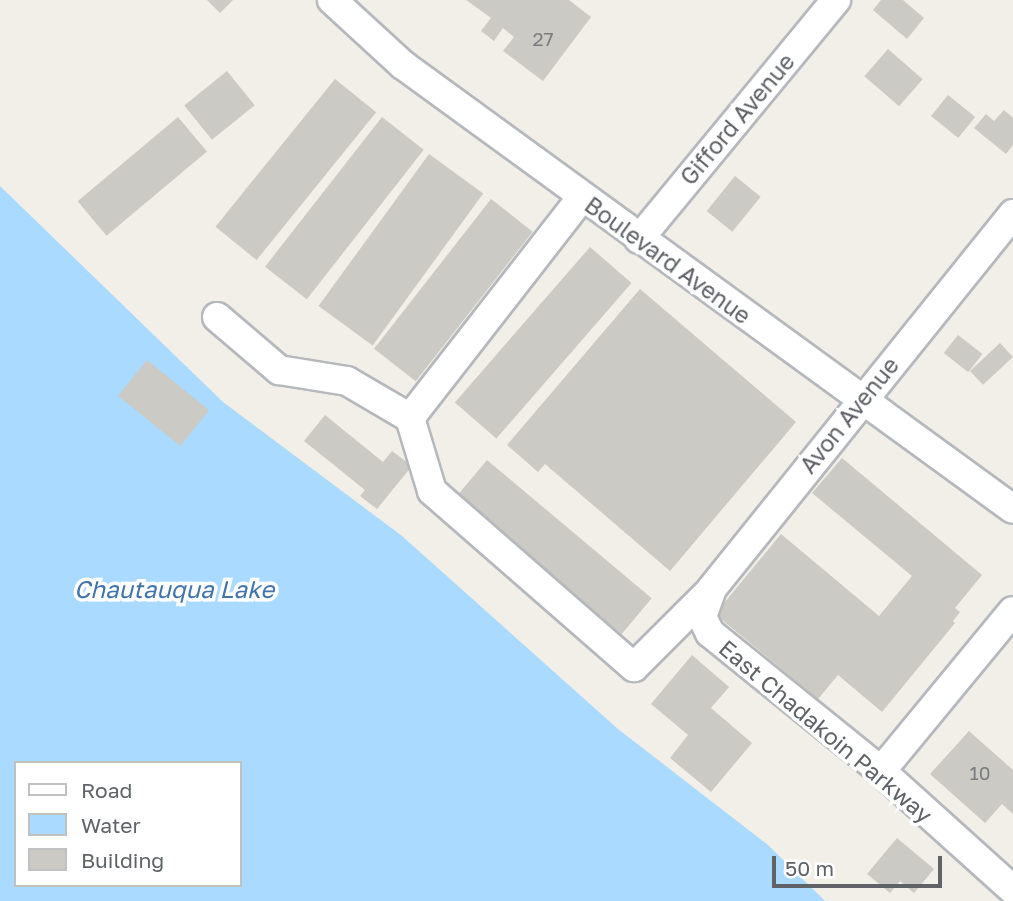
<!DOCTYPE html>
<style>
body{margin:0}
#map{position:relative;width:1013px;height:901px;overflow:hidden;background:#f1efe8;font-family:"Golos Text",sans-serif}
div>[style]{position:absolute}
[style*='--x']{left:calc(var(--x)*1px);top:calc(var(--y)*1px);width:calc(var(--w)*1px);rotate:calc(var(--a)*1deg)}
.water>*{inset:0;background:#aadaff}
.building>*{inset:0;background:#cccac5;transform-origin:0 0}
.roads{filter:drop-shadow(2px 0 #b5b8bc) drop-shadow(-2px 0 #b5b8bc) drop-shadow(0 2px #b5b8bc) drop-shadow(0 -2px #b5b8bc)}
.minor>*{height:28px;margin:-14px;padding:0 14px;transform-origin:14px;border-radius:14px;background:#fff}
span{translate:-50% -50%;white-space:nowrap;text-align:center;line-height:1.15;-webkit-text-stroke:7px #fff;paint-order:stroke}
.number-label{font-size:19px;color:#7a7d7f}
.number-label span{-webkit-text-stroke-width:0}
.street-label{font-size:23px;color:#5f6368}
.water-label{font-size:24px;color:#4174aa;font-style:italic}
.legend{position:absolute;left:14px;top:761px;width:228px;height:126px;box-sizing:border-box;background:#fff;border:2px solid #bfc1c3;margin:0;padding:9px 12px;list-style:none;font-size:21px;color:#5f6368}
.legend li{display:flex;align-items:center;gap:14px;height:35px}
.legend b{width:35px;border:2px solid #bfc1c3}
.scale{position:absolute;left:772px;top:856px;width:170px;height:32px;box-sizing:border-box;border:4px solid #5f6368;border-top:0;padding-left:9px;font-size:21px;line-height:24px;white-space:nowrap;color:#5f6368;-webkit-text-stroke:5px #fff;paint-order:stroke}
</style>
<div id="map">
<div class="water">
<i style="clip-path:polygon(evenodd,0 186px,223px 402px,402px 536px,618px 729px,768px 845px,825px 901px,0 901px,0 186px,16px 763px,240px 763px,240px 885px,16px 885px,16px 763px)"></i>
</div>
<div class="building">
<i style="clip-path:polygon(207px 0,233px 0,220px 13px)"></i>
<i style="clip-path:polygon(466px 0,569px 0,591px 17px,543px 81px,503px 51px,514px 37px,503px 28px,494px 41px,481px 31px,491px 18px)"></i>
<i style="clip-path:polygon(881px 0,903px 0,924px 18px,907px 39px,873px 10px)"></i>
<i style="left:888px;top:49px;width:46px;height:36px;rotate:41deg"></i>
<i style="left:227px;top:71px;width:44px;height:55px;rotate:51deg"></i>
<i style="left:335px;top:79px;width:53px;height:190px;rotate:39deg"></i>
<i style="left:948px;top:95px;width:35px;height:27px;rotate:39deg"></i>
<i style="clip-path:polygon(1004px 110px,1013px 118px,1013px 145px,1006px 154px,974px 128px,986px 114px,994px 121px)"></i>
<i style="left:178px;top:117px;width:45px;height:131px;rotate:50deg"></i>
<i style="left:382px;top:117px;width:53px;height:190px;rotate:38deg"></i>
<i style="left:429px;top:154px;width:67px;height:188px;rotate:36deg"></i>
<i style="left:735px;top:176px;width:33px;height:45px;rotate:39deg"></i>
<i style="left:491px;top:199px;width:53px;height:190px;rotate:38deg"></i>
<i style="left:590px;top:247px;width:55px;height:206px;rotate:41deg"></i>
<i style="clip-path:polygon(640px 289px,796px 422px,670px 571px,545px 464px,538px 472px,507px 445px)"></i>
<i style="left:958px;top:335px;width:31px;height:23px;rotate:38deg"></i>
<i style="left:1000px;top:343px;width:19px;height:41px;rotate:47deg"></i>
<i style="left:147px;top:360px;width:80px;height:46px;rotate:39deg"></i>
<i style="clip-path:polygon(325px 415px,383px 462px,392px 451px,412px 466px,377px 509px,360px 496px,365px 490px,304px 441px)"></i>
<i style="clip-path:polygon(842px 458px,982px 575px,955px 608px,960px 612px,953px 621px,955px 623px,882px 712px,838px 675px,818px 699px,715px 614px,781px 534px,879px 616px,912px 576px,812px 493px)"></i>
<i style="left:487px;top:460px;width:215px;height:47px;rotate:40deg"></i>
<i style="clip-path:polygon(692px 655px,729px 687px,711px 708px,752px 743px,711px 792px,670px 758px,688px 735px,651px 704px)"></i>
<i style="clip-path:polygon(969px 731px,1013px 770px,1013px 814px,1002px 804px,985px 823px,930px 774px)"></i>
<i style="clip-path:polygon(897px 838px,934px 869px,914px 893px,900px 881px,890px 893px,867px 874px)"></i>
</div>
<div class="roads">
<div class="minor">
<i style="--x:332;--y:0;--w:96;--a:42.5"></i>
<i style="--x:403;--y:65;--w:754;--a:36.05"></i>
<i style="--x:582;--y:197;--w:280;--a:127.9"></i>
<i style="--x:410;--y:418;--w:76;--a:73.2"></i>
<i style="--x:432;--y:491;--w:268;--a:41.1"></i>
<i style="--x:634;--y:667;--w:107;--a:-45"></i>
<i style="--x:1013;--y:214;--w:481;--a:128.8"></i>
<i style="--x:712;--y:589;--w:30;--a:110"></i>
<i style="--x:702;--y:617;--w:18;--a:63"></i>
<i style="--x:710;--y:633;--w:220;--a:38.9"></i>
<i style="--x:881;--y:771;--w:178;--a:42"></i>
<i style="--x:639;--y:239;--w:310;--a:-50.5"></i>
<i style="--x:217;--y:317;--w:82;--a:40.5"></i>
<i style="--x:279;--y:370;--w:69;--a:9.2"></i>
<i style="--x:347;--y:381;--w:73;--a:30.4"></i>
<i style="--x:881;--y:771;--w:207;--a:-50.5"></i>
</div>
</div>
<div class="number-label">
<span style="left:543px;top:39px">27</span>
<span style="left:980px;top:773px">10</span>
</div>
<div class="street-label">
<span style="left:737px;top:119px;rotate:-50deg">Gifford Avenue</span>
<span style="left:668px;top:260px;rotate:36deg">Boulevard Avenue</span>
<span style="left:849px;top:415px;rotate:-51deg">Avon Avenue</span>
<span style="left:826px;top:731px;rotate:40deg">East Chadakoin Parkway</span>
</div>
<div class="water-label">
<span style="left:174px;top:589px">Chautauqua Lake</span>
</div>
<ul class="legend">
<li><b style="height:9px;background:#fff"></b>Road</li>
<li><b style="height:19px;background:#aadaff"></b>Water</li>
<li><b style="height:19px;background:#cccac5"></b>Building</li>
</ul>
<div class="scale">50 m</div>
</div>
